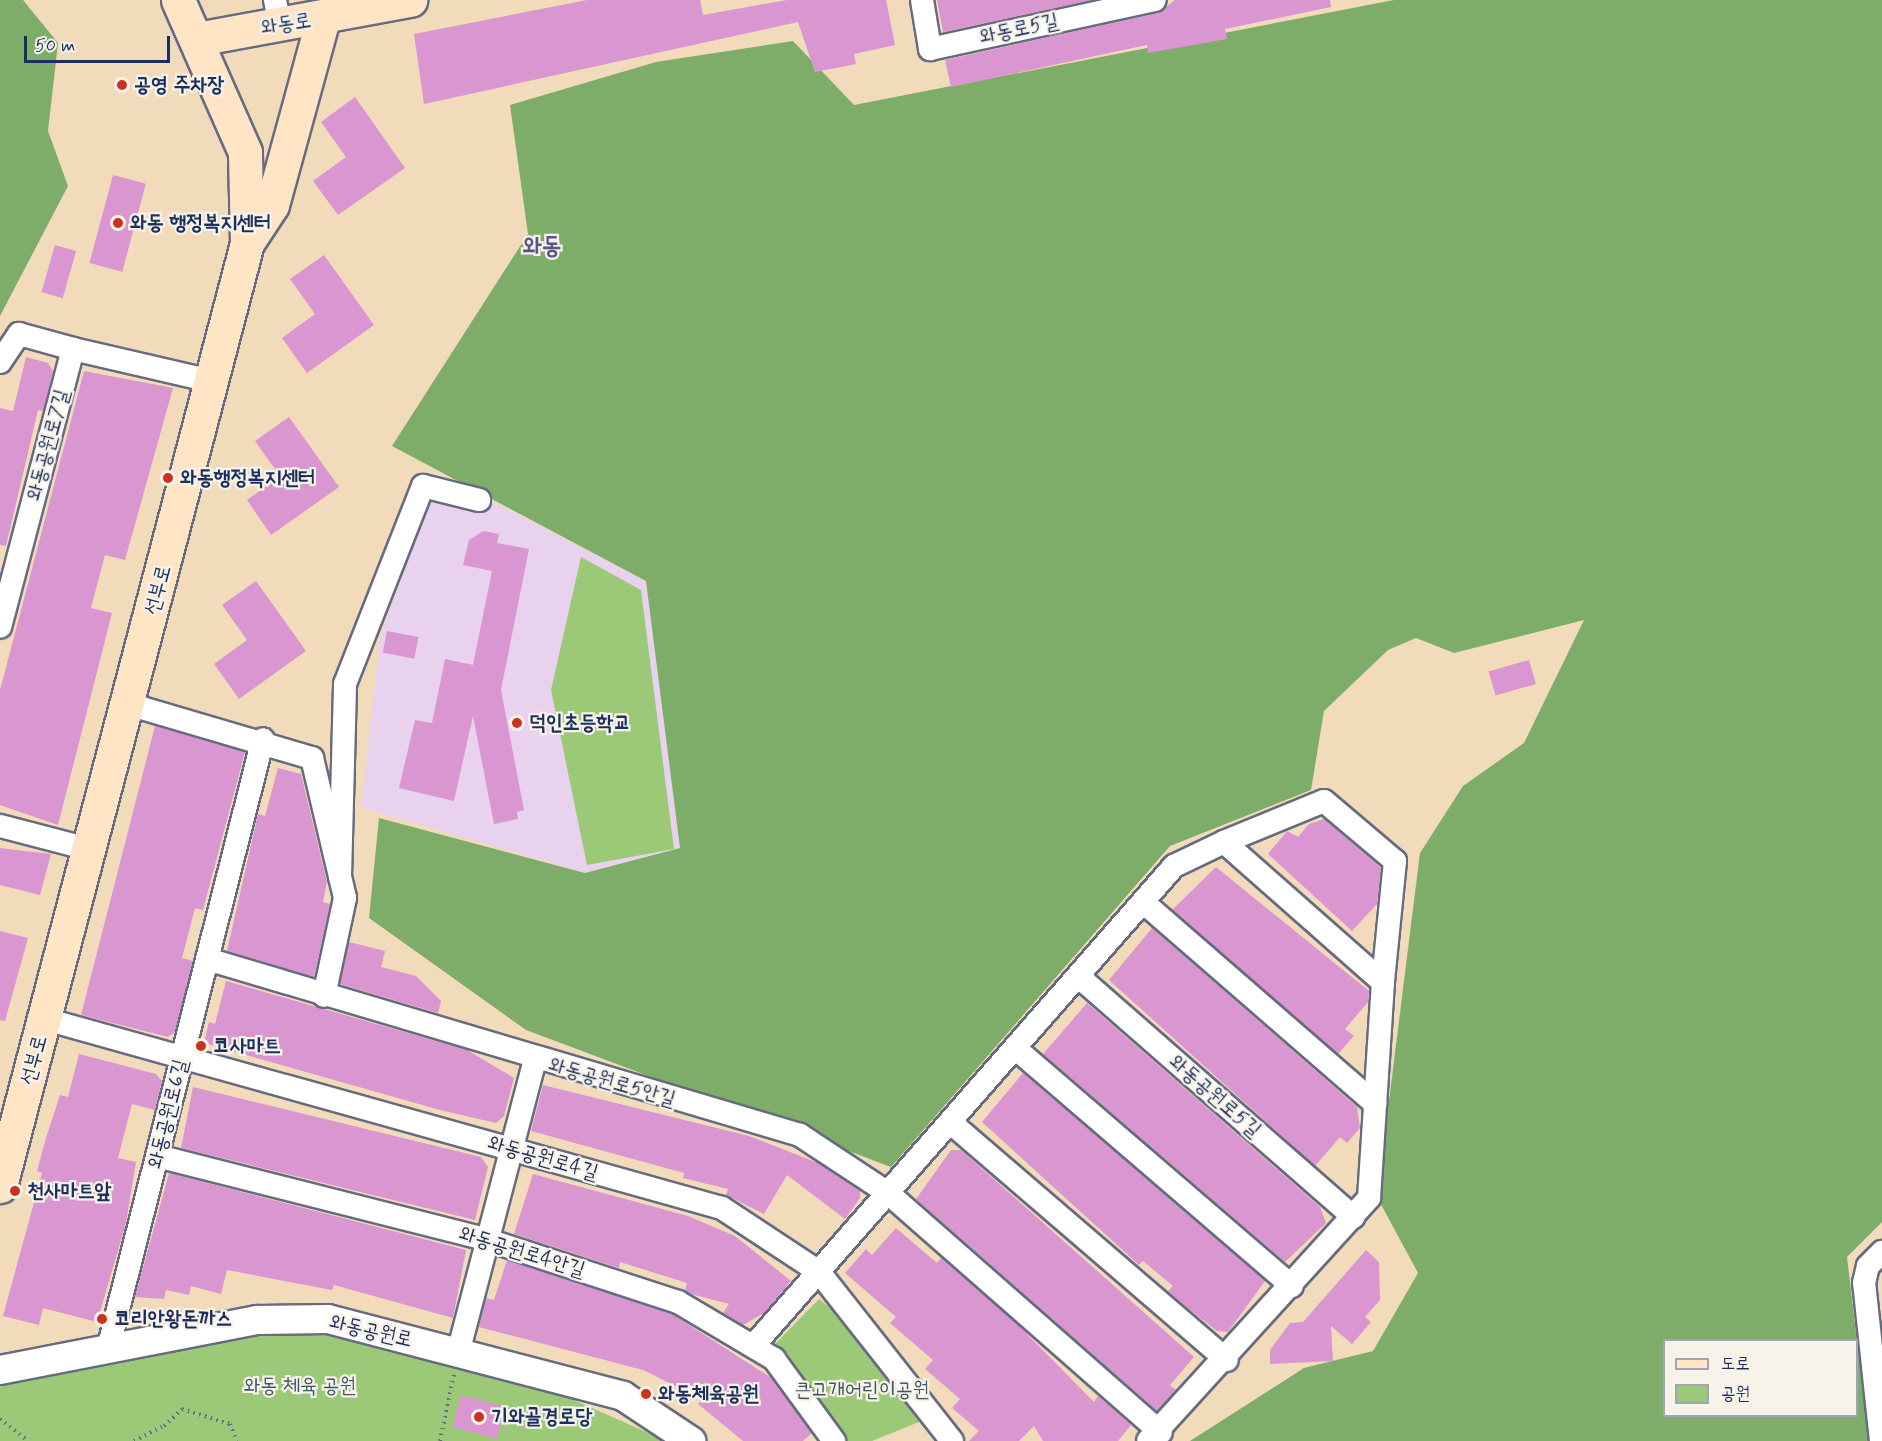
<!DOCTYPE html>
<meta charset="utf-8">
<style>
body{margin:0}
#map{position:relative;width:1882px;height:1441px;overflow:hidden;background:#f2dbbb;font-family:Mynerve,"Poor Story",sans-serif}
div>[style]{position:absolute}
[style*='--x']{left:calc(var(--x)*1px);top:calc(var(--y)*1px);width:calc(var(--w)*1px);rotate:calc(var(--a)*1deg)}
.built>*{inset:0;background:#e8d2ee}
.green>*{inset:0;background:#9cc977}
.forest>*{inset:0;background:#7dad68}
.building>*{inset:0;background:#d996d1;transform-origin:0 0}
.path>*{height:4px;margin-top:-2px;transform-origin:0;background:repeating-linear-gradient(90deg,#666b7f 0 1.5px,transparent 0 6px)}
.roads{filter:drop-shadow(2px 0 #666b7f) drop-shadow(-2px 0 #666b7f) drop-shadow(0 2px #666b7f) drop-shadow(0 -2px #666b7f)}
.minor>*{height:22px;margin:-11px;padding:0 11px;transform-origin:11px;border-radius:11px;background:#fff}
.tertiary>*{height:28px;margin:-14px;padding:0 14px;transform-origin:14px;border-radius:14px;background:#fff}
.secondary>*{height:33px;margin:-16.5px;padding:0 16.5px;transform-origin:16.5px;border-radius:16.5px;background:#ffe4c6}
.dots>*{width:16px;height:16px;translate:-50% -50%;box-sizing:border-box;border:3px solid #f7f3e8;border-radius:50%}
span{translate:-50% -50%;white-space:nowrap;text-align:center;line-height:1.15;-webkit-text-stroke:4.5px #f7f3e8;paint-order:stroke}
.street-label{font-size:21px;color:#1b2f5e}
.poi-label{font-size:21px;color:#1b2f5e;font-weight:700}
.left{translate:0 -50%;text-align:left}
.park-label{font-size:21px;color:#3b5664}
.quarter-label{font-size:24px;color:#5e5386;font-weight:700}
.legend{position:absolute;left:1663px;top:1339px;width:195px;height:78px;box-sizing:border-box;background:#f7f3e8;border:2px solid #9fa5b1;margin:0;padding:8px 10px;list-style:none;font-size:18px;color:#1b2f5e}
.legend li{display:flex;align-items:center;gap:12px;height:30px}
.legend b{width:30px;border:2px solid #9fa5b1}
.scale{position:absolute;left:24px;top:36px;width:146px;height:27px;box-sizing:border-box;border:3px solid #1b2f5e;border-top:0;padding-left:8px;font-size:18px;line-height:21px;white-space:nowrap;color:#1b2f5e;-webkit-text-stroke:4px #f7f3e8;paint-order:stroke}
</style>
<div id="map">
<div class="built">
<i style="clip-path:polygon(438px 473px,646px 581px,680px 848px,585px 873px,361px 807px,380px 639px)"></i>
</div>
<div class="green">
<i style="clip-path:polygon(581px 557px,641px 590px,674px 849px,587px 865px,551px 690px)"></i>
<i style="clip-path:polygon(819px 1299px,896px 1361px,929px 1418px,872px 1441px,843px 1441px,774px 1353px,774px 1345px)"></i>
<i style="clip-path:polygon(304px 1330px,375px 1339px,560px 1394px,667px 1441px,0 1441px,0 1360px)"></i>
</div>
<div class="forest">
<i style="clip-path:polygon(0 0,23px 0,58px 43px,48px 131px,68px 186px,0 316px)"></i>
<i style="clip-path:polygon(evenodd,1394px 0,1882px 0,1882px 1222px,1847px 1257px,1869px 1441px,1190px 1441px,1304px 1368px,1373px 1351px,1418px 1273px,1377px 1197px,1420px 853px,1463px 786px,1524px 743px,1584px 620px,1454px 653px,1416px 638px,1388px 650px,1324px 711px,1311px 790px,1170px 846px,891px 1167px,526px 1030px,369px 918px,379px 818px,585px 873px,680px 848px,646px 581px,392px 446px,528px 234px,510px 105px,656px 62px,793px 41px,854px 105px,1394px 0,1664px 1340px,1856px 1340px,1856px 1416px,1664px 1416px,1664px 1340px)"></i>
</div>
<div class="building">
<i style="clip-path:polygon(587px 0,700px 0,703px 15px,787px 0,886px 0,895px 45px,854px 54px,856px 64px,815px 72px,798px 22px,424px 104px,414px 34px)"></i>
<i style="clip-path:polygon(937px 0,1092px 0,943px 32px)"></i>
<i style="clip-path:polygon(1175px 0,1330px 0,1331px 7px,1225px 29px,1227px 39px,1148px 53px,1147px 45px,951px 87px,945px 60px,1158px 13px)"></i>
<i style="clip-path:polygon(355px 97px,405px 168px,338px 215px,313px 181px,346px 157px,321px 122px)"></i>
<i style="left:113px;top:175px;width:34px;height:91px;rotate:15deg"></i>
<i style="left:55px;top:245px;width:22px;height:49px;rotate:16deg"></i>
<i style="clip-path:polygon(324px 255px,374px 325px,307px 373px,282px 338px,315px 314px,290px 279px)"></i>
<i style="clip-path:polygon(26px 357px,48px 363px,53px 371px,43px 411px,38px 410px,6px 546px,0 545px,0 408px,13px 411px)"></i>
<i style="clip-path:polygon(84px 371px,173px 388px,125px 560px,105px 555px,91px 608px,112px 613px,58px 825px,0 805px,0 690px)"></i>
<i style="clip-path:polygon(289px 417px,339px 487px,271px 535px,247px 500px,280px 476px,255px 441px)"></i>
<i style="clip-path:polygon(483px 531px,499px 534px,497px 543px,529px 549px,501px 690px,524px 810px,517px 812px,518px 819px,494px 824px,473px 716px,454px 801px,399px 788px,415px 720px,432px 723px,445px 659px,473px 665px,492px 571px,463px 565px,469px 540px)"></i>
<i style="clip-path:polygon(256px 581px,306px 651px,239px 699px,214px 664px,247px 640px,222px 605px)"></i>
<i style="left:387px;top:631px;width:32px;height:22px;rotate:11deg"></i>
<i style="left:1529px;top:660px;width:25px;height:42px;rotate:74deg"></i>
<i style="clip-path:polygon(155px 726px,245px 752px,203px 910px,195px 908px,182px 958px,193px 961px,175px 1032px,168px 1037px,81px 1015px)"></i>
<i style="clip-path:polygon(278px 768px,301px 774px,327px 882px,323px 902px,330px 904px,314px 977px,227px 951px,258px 814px,265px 816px)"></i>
<i style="clip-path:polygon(1324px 819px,1381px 868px,1377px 904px,1352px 931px,1268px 854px,1287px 831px,1298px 837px,1309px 824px)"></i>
<i style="clip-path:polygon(0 848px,51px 854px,40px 895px,0 885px)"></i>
<i style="clip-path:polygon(1216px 867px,1369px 991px,1368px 1002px,1345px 1029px,1354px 1036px,1338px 1054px,1172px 910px)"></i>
<i style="clip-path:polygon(1152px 928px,1357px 1107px,1360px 1128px,1347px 1143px,1340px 1137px,1315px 1166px,1109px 980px)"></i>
<i style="clip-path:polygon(0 931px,28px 938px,5px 1021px,0 1020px)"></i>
<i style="clip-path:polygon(349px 942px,385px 951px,381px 967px,416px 976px,441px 1001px,438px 1013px,340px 984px)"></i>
<i style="clip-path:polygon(226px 981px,467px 1050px,514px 1078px,504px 1116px,496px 1123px,440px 1110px,204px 1043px,209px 1022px,215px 1024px)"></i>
<i style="clip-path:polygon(1087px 1003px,1320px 1207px,1326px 1223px,1285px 1262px,1043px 1054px)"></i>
<i style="clip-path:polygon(79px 1054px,156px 1074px,162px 1081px,155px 1110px,132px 1104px,118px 1158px,136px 1162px,126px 1223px,97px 1322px,43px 1308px,39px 1325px,3px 1316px,42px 1173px,37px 1171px,46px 1138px,60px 1095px,68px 1097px)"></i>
<i style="clip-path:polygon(1023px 1073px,1265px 1281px,1228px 1332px,1217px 1331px,1185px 1306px,1168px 1291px,1173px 1286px,1143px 1261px,1139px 1265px,982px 1122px)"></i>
<i style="clip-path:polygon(543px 1085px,749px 1136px,818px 1163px,860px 1191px,860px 1198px,845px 1219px,787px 1175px,764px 1214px,726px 1195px,728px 1189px,683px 1178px,684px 1173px,531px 1131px)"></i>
<i style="clip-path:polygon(193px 1087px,481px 1157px,488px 1167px,475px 1220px,181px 1148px)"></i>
<i style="clip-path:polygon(951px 1150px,961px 1150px,1194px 1357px,1170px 1385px,1176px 1390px,1157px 1411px,916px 1199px)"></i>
<i style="clip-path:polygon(169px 1173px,466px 1250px,453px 1318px,334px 1285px,332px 1290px,227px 1270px,221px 1294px,191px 1286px,189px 1295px,166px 1290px,164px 1299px,135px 1297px)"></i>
<i style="clip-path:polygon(533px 1174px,688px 1216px,735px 1236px,791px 1281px,764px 1313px,743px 1325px,723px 1313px,729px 1304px,691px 1294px,685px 1290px,687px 1283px,620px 1262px,619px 1268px,514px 1234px)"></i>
<i style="clip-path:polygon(896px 1228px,937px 1263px,941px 1258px,1015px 1322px,1094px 1402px,1098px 1396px,1131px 1425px,1118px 1441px,1043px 1441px,1034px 1426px,1019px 1441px,969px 1441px,979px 1431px,952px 1408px,960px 1399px,925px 1369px,933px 1360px,890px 1323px,896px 1317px,845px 1273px,866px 1249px,872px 1255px)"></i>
<i style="clip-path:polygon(1366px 1250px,1379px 1262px,1380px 1300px,1365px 1317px,1371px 1322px,1352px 1344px,1331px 1326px,1333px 1361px,1270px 1364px,1270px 1350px,1290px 1323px,1303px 1322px)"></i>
<i style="clip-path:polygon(507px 1260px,672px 1314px,770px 1377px,812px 1433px,803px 1441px,743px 1441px,698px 1404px,702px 1399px,643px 1370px,479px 1327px,486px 1298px,494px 1300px)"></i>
<i style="left:461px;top:1395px;width:46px;height:33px;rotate:15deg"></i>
</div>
<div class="path">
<i style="--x:0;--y:1419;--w:36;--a:38"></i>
<i style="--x:134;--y:1441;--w:34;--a:-27"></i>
<i style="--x:164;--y:1426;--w:25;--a:-43"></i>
<i style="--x:182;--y:1409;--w:50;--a:17.4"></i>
<i style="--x:230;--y:1424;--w:18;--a:68"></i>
<i style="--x:440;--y:1441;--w:68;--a:-78.2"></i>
</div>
<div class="roads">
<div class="minor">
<i style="--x:275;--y:0;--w:25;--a:79"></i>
<i style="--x:922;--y:0;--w:50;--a:80.7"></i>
<i style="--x:930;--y:49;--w:230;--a:-12.3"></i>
<i style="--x:73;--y:349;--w:143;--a:13"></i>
<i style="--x:0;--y:362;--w:34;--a:-56"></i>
<i style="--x:19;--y:334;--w:56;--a:15.5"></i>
<i style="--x:73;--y:349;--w:287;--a:104.7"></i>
<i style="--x:128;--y:704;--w:192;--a:16.4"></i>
<i style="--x:312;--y:758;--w:144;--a:76.7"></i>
<i style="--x:345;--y:898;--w:100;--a:102.1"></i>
<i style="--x:0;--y:826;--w:91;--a:14.6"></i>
<i style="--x:1224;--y:842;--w:108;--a:-22.3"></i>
<i style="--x:1324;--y:801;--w:93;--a:40.2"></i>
<i style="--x:1395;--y:861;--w:122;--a:95.7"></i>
<i style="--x:340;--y:877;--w:193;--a:-88.5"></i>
<i style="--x:345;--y:684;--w:213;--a:-68.5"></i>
<i style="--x:423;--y:486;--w:58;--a:14"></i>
<i style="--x:1143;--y:902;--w:308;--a:41"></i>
<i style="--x:207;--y:959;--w:619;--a:16.53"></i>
<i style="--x:800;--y:1135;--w:105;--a:33.4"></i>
<i style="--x:888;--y:1193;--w:363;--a:41.3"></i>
<i style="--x:1078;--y:976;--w:366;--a:41.2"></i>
<i style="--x:45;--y:1019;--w:703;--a:15.6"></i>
<i style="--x:722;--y:1208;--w:116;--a:33.4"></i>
<i style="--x:819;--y:1272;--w:215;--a:51.8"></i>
<i style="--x:1015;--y:1048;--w:365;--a:40.7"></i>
<i style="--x:950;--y:1122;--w:365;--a:40.7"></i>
<i style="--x:157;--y:1156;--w:341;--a:14.2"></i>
<i style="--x:488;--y:1240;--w:200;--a:18.1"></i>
<i style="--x:678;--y:1302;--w:112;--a:30.7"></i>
<i style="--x:774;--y:1359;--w:102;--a:53.8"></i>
<i style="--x:755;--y:1344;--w:636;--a:-48.76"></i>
<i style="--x:1174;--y:866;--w:55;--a:-25.6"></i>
<i style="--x:1224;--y:842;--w:212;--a:41.4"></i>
<i style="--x:1383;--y:982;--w:216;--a:93.7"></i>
<i style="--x:1369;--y:1198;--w:328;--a:132.3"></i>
<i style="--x:108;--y:1349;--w:629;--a:-75.74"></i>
<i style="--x:458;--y:1353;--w:303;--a:-75.3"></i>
<i style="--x:1881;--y:1441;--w:159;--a:-96.1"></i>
<i style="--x:1864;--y:1283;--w:17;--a:-77"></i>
<i style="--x:1868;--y:1266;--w:20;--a:-45"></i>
</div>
<div class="tertiary">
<i style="--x:0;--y:1370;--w:263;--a:-11"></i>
<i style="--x:258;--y:1320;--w:70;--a:-0.8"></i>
<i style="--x:328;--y:1319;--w:305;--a:14.6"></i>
<i style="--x:623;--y:1396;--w:82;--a:33.5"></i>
</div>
<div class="secondary">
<i style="--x:197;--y:39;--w:217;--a:-10.4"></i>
<i style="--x:247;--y:243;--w:45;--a:-56.7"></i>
<i style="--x:272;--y:205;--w:194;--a:-74.7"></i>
<i style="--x:0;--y:1186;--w:975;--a:-75.32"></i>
<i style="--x:247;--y:243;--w:91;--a:-91.3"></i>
<i style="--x:245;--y:152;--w:166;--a:-113.8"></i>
</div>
</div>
<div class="dots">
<i style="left:122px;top:85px;background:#c8321e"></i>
<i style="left:118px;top:223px;background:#c8321e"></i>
<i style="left:168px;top:478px;background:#c8321e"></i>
<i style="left:517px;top:723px;background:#c8321e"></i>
<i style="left:201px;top:1046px;background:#c8321e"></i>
<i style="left:15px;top:1191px;background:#c8321e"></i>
<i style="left:102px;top:1319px;background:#c8321e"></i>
<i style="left:646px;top:1394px;background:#c8321e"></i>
<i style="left:479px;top:1417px;background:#c8321e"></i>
</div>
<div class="street-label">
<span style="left:286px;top:24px;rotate:-9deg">와동로</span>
<span style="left:1019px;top:29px;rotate:-12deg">와동로5길</span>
<span style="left:48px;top:445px;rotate:-75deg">와동공원로7길</span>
<span style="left:158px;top:590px;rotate:-75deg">선부로</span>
<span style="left:34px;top:1060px;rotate:-75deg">선부로</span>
<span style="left:612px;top:1082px;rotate:16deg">와동공원로5안길</span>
<span style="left:1215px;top:1096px;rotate:41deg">와동공원로5길</span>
<span style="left:168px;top:1114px;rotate:-76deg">와동공원로6길</span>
<span style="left:543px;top:1158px;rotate:16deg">와동공원로4길</span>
<span style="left:522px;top:1252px;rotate:17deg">와동공원로4안길</span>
<span style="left:371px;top:1331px;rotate:13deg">와동공원로</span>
</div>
<div class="poi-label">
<span class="left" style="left:134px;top:85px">공영 주차장</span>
<span class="left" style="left:130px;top:223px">와동 행정복지센터</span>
<span class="left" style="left:180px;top:478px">와동행정복지센터</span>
<span class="left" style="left:529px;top:723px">덕인초등학교</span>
<span class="left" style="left:213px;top:1046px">코사마트</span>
<span class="left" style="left:27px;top:1191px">천사마트앞</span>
<span class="left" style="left:114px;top:1319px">코리안왕돈까스</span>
<span class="left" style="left:658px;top:1394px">와동체육공원</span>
<span class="left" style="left:491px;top:1417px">기와골경로당</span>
</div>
<div class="park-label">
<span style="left:300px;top:1386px">와동 체육 공원</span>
<span style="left:862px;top:1390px">큰고개어린이공원</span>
</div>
<div class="quarter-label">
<span style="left:542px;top:247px">와동</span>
</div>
<ul class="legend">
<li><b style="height:8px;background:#ffe4c6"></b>도로</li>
<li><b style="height:16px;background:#9cc977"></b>공원</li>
</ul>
<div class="scale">50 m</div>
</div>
